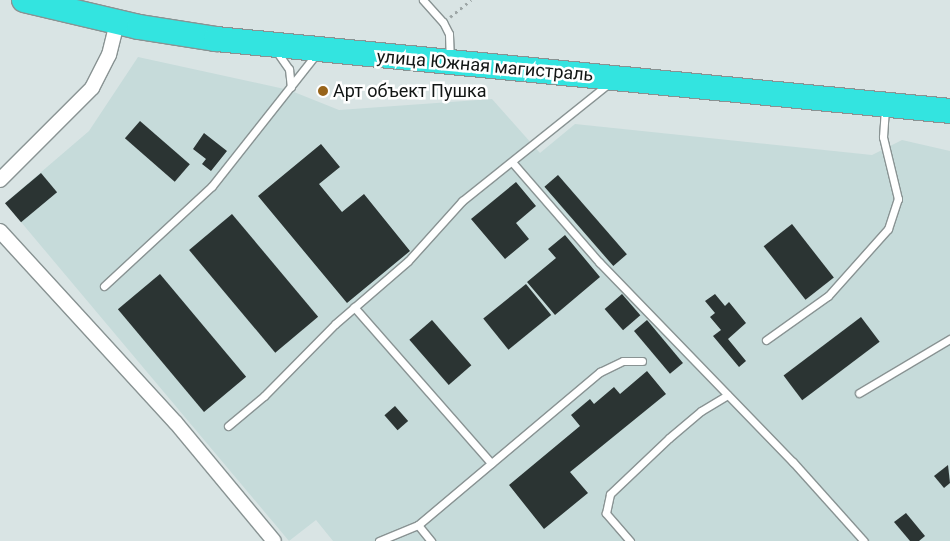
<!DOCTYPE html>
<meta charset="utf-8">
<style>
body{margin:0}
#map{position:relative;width:950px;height:541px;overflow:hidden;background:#d9e4e4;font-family:Roboto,sans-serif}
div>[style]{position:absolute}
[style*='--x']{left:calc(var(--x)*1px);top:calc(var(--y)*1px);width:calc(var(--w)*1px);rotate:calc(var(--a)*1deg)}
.built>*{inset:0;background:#c6dbda}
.building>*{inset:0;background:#2b3433;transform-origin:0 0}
.path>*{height:2.5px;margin-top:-1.25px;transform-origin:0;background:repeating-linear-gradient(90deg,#9da6a6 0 2.5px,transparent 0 6.5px)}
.roads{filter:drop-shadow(1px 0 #899393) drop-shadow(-1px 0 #899393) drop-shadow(0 1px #899393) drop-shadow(0 -1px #899393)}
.service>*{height:7px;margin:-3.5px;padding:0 3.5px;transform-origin:3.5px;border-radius:3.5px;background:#fff}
.minor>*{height:14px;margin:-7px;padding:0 7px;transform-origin:7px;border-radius:7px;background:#fff}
.trunk>*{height:24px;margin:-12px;padding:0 12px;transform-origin:12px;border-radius:12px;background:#33e4e0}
.dots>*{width:14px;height:14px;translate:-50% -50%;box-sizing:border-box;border:2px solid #fff;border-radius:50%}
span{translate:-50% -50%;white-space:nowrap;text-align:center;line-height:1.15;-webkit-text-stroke:5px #fff;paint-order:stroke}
.street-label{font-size:18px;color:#121615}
.poi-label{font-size:18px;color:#121615}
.left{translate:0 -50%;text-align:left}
</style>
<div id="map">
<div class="built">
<i style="clip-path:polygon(138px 57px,289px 90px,339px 110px,492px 99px,540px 153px,575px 124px,872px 155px,902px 140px,950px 151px,950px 541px,333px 541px,316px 520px,289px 541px,5px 203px,89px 131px)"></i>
</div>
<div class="building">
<i style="left:140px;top:121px;width:66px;height:23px;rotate:41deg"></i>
<i style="clip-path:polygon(204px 133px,227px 151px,211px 171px,202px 164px,206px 159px,193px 149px)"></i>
<i style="clip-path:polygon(321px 144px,340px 167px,319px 184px,342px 212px,364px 194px,410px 251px,347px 303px,258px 196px)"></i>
<i style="left:41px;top:173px;width:25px;height:47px;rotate:50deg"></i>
<i style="left:558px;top:175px;width:105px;height:18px;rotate:49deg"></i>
<i style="clip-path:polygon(516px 182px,536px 206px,516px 223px,529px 239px,505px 259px,471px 219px)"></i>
<i style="left:232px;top:214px;width:134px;height:56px;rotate:50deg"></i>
<i style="left:792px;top:224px;width:68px;height:36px;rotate:52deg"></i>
<i style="clip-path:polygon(565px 235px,600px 277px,555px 315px,527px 282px,556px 258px,548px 249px)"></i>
<i style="left:160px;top:274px;width:134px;height:55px;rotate:50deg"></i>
<i style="left:526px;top:284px;width:40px;height:55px;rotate:51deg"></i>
<i style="left:622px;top:294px;width:28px;height:23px;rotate:49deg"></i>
<i style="clip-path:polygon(715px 294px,725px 306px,729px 302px,746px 323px,728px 339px,746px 361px,739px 367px,713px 336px,721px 330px,710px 317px,715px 313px,705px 301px)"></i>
<i style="left:861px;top:317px;width:31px;height:97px;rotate:53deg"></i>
<i style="left:432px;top:320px;width:60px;height:30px;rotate:49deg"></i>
<i style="left:647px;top:320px;width:56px;height:17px;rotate:50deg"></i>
<i style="clip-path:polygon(647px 371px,666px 394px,570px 472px,588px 493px,544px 529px,509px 485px,580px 426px,571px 415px,590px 399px,594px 404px,614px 387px,620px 394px)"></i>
<i style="left:395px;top:406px;width:20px;height:14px;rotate:49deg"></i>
<i style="clip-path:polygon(948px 465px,950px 483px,944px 488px,934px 476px)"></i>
<i style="clip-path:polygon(906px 513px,925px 536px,919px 541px,910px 541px,894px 522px)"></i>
</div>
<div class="path">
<i style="--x:450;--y:17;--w:27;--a:-39"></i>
</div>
<div class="roads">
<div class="service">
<i style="--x:423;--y:0;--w:30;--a:48"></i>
<i style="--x:443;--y:22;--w:13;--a:63"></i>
<i style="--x:449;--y:34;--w:25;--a:88"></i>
<i style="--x:277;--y:52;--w:21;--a:55"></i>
<i style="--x:289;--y:69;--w:18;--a:84"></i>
<i style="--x:512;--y:162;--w:133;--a:49"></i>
<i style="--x:599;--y:262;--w:279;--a:45.9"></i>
<i style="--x:793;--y:462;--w:106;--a:48.1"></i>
<i style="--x:104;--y:286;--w:147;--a:-42.8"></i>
<i style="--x:212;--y:186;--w:169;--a:-51.7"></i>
<i style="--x:354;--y:307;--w:208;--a:48.7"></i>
<i style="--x:766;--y:340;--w:76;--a:-35.4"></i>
<i style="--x:828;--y:296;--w:90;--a:-48.2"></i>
<i style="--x:888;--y:229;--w:32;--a:-72"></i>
<i style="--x:898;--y:199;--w:64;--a:-103.6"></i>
<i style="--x:883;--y:137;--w:30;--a:-86"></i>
<i style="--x:859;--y:393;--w:106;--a:-30.7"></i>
<i style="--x:228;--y:426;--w:47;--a:-39.8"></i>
<i style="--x:264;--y:396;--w:101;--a:-45.4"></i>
<i style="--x:335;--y:324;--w:96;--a:-40.8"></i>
<i style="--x:408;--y:261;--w:81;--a:-48"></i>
<i style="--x:462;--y:201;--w:187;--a:-38.7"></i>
<i style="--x:418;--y:525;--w:21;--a:51"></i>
<i style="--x:379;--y:541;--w:42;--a:-22.3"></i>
<i style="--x:418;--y:525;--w:238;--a:-40.1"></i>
<i style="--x:600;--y:372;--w:25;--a:-26"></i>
<i style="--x:623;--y:361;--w:19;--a:0"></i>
<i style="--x:630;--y:541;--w:37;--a:-131"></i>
<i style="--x:606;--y:513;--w:19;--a:-78"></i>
<i style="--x:610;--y:494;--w:81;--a:-43.5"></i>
<i style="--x:669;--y:438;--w:42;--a:-40.2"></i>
<i style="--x:701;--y:411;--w:31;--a:-31"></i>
</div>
<div class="minor">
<i style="--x:0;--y:180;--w:130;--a:-45"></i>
<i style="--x:92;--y:88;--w:37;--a:-63"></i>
<i style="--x:109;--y:55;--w:34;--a:-76"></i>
<i style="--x:0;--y:231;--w:260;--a:47.5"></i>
<i style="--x:176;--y:423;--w:153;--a:50.3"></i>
</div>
<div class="trunk">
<i style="--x:24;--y:0;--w:118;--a:13.2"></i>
<i style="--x:139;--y:27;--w:78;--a:8.9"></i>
<i style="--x:216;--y:39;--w:738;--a:5.6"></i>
</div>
</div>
<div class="dots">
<i style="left:323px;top:91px;background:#98641a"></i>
</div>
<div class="street-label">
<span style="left:485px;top:66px;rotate:5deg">улица Южная магистраль</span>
</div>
<div class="poi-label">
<span class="left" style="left:333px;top:91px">Арт объект Пушка</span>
</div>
</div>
